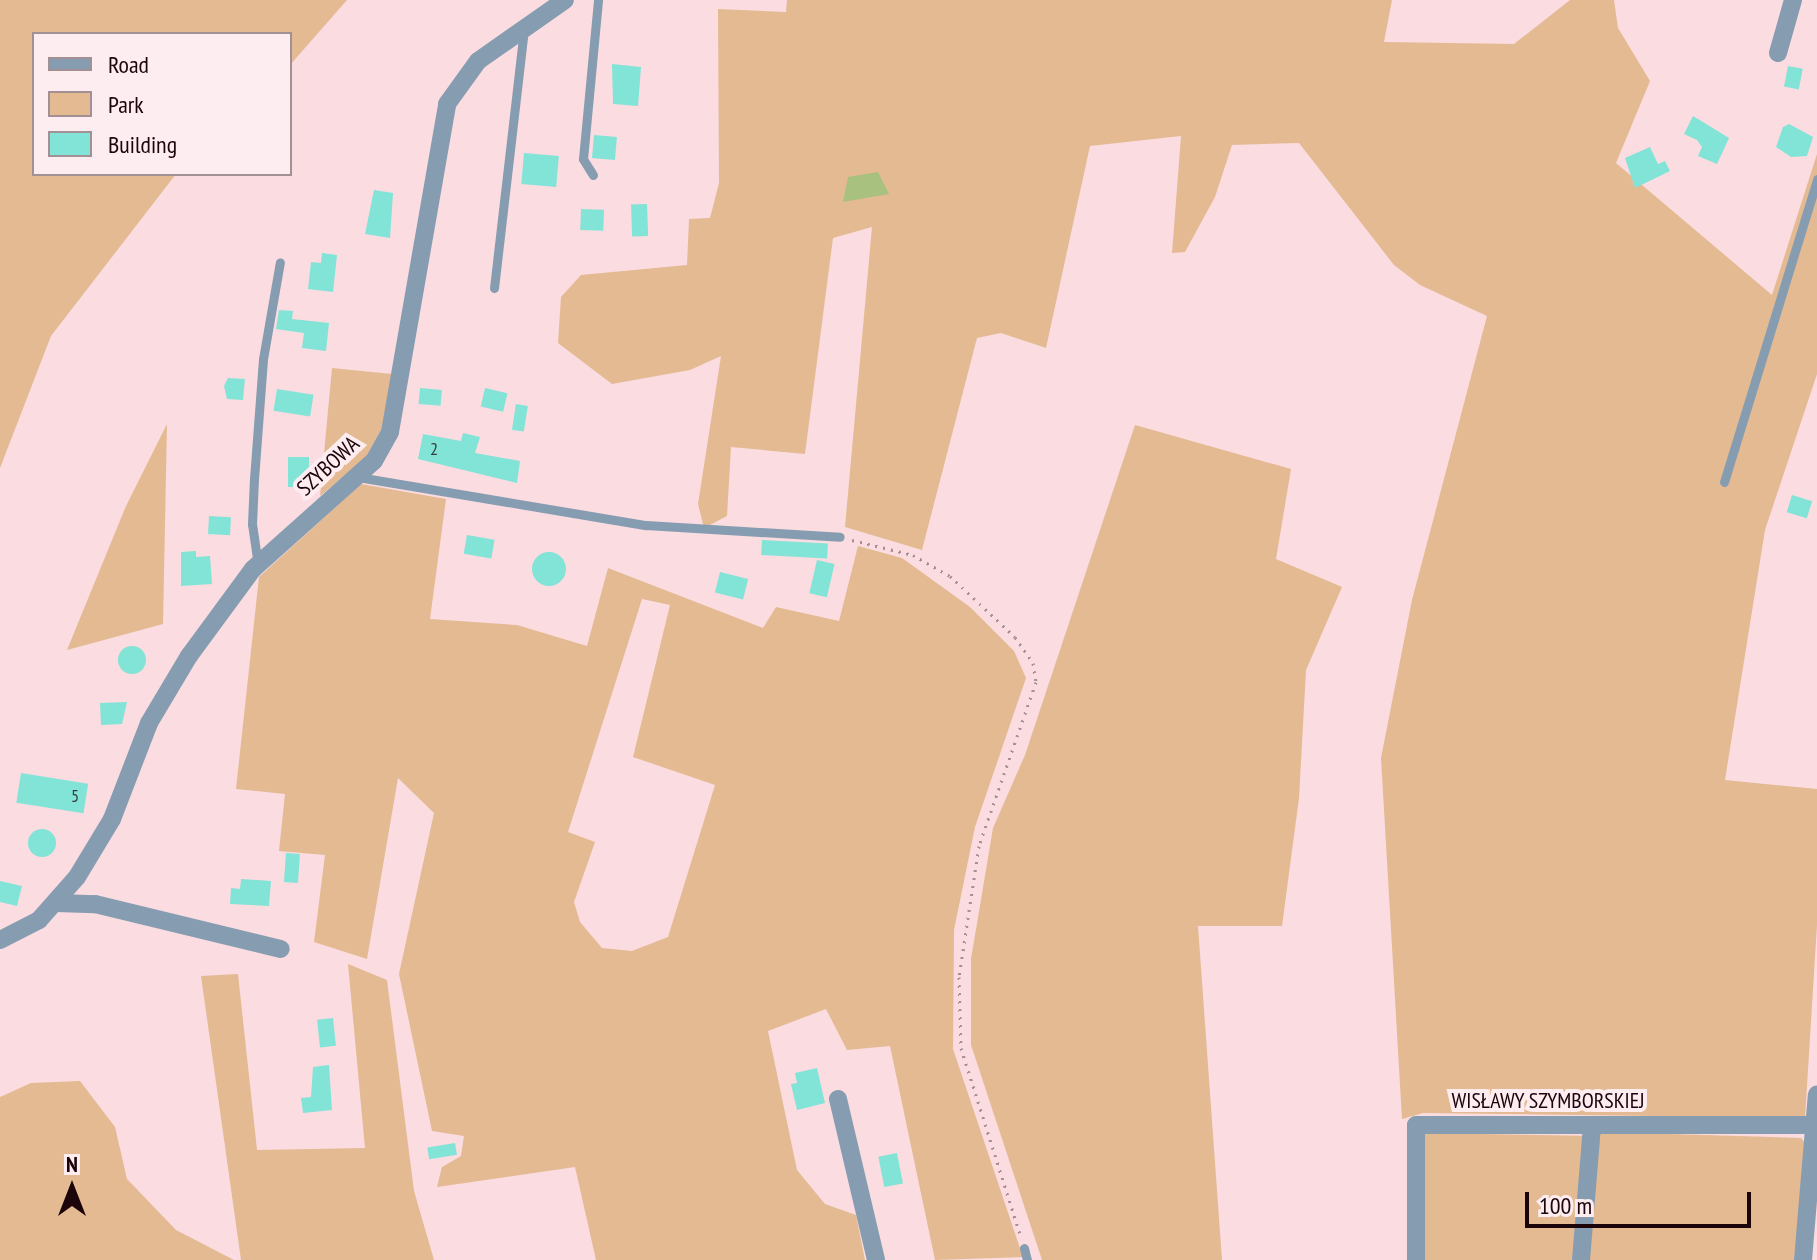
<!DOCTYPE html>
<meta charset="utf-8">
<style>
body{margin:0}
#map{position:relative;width:1817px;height:1260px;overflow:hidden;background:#fadce1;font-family:"PT Sans Narrow",sans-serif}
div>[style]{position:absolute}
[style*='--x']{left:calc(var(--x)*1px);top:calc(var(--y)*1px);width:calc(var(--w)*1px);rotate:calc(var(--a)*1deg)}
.green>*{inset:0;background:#e4ba92;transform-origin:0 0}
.water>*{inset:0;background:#a9c17e}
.building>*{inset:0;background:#82e3d7;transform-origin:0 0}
.round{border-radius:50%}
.path>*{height:3px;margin-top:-1.5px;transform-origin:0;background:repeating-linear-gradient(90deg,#a98e93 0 2px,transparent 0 8px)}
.service>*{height:9px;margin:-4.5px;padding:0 4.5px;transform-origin:4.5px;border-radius:4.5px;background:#869cb0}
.minor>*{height:18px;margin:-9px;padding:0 9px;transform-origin:9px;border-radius:9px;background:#869cb0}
span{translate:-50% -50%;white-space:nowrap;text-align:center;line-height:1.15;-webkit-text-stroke:8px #fdedf0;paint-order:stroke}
.number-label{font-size:18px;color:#353c3d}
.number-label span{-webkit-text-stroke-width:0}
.street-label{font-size:22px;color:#1b040a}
.legend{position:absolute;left:32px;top:32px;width:260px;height:144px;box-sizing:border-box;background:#fdedf0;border:2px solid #a39094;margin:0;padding:10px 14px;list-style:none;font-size:24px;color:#1b040a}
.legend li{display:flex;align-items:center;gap:16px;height:40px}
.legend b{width:40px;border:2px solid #a39094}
.north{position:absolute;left:32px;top:1148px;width:80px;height:80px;-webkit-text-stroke:6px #fdedf0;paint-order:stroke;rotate:0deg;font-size:22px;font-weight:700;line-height:32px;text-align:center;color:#1b040a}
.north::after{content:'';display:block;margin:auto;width:28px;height:36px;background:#1b040a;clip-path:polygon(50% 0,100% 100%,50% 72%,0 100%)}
.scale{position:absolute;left:1525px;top:1192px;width:226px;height:36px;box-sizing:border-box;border:4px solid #1b040a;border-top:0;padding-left:10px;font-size:24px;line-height:28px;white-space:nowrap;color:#1b040a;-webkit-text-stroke:6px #fdedf0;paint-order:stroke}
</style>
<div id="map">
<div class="green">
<i style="clip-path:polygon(0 0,347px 0,290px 65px,290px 34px,34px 34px,34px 174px,176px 174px,51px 336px,0 468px)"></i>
<i style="clip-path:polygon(787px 0,1392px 0,1384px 42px,1514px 44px,1570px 0,1614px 0,1618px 28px,1650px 81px,1616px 163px,1772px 295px,1817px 154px,1817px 374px,1765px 530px,1725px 780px,1817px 789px,1817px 925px,1805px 1118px,1423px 1113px,1402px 1119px,1381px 758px,1412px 600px,1487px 316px,1420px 285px,1394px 265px,1299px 143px,1232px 145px,1215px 197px,1185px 252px,1172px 253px,1181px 136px,1090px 146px,1046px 348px,1001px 333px,977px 338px,922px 550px,845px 527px,872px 227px,833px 238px,805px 454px,731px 447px,727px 516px,704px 528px,698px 504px,721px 356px,690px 370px,612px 384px,558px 343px,561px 297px,581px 275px,687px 265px,689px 219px,710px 218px,719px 183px,718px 9px,786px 12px)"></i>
<i style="clip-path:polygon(332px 368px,392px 374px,383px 426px,366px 458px,320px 496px)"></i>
<i style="clip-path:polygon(167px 424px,163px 624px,67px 650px,126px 506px)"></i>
<i style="clip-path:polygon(1135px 425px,1291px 469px,1276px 559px,1342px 587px,1306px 670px,1299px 798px,1282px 926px,1198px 926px,1222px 1260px,1042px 1260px,971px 1045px,971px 959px,993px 828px,1025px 755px)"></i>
<i style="clip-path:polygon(evenodd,361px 484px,446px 499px,430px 619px,517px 625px,587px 646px,608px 568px,763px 628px,776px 607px,839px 621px,858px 546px,902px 558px,970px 607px,1014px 651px,1026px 678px,975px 827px,954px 930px,953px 1049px,1023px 1257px,935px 1260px,890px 1046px,847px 1050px,826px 1009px,768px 1031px,797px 1170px,825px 1204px,856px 1215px,865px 1260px,596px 1260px,575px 1167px,437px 1187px,442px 1167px,461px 1156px,464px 1136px,432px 1131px,399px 974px,434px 813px,398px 778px,367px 959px,314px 942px,325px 855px,279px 851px,285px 794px,236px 789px,259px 577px,361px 484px,642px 599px,670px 605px,633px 757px,715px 785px,668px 937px,632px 951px,602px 948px,580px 922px,574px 902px,595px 842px,568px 832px,642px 599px)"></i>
<i style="clip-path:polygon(348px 964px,387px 980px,414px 1191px,434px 1260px,241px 1260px,201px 976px,238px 974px,257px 1150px,365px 1148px)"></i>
<i style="clip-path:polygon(80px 1081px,115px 1127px,127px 1179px,176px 1230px,234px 1260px,0 1260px,0 1097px,31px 1083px)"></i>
<i style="clip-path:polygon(1602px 1132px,1801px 1138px,1807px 1145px,1794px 1260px,1587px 1260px,1595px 1138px)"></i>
<i style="left:1423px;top:1133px;width:160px;height:127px;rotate:1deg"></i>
</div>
<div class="water">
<i style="clip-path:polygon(878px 172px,889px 194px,843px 202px,848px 177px)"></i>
</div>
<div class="building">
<i style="clip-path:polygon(612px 64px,641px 67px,638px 106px,613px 104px)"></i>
<i style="left:1788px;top:66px;width:15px;height:21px;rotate:11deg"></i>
<i style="clip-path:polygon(1693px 116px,1729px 138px,1717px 164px,1698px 156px,1702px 147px,1697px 140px,1684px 134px)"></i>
<i style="clip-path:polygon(1789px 124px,1813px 137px,1807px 156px,1791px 157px,1776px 147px,1783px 127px)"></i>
<i style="left:594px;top:135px;width:23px;height:23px;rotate:5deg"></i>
<i style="clip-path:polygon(1650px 147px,1658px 164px,1665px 161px,1670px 171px,1635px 188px,1625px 158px)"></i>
<i style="left:524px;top:153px;width:35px;height:31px;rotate:5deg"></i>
<i style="clip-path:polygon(374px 190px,393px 193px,390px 238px,365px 234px)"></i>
<i style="left:647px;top:204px;width:32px;height:16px;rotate:88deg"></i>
<i style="left:581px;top:209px;width:23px;height:21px;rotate:2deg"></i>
<i style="clip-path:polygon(322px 253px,337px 255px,333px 292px,308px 289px,311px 262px,321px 263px)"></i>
<i style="clip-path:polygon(279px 310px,293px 311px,292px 319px,329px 323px,326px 351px,302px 348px,304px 333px,276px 329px)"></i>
<i style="clip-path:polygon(228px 378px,245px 379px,243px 400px,227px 399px,224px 386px)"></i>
<i style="left:420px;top:388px;width:22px;height:16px;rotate:5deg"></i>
<i style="left:485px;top:388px;width:23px;height:19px;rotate:13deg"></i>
<i style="left:277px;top:389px;width:37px;height:22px;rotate:9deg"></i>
<i style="left:516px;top:404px;width:12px;height:26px;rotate:9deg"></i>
<i style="clip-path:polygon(463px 433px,480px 437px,475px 453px,520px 461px,517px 483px,418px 459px,423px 434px,461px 441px)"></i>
<i style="left:288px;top:457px;width:21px;height:30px"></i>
<i style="left:1792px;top:495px;width:21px;height:18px;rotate:17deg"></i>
<i style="left:209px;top:516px;width:22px;height:18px;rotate:3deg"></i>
<i style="left:467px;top:535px;width:28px;height:19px;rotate:10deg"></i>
<i style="left:762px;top:540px;width:66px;height:15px;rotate:3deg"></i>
<i style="clip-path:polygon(196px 551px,196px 557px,210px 556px,212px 584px,181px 586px,181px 552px)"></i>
<i class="round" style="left:532px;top:552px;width:34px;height:34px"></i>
<i style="left:817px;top:560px;width:18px;height:34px;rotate:13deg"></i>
<i style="left:720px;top:572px;width:29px;height:21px;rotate:14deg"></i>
<i class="round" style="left:118px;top:646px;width:28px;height:28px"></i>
<i style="clip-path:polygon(127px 702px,122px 724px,101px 725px,100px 703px)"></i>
<i style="left:21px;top:773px;width:68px;height:30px;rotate:9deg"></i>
<i class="round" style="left:28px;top:829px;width:28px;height:28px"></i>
<i style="left:286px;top:853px;width:14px;height:29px;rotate:4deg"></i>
<i style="clip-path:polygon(241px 879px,271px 881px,269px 906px,230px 904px,231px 888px,240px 889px)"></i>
<i style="clip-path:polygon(0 881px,22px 886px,17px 906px,0 902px)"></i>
<i style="left:333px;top:1018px;width:28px;height:16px;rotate:84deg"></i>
<i style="clip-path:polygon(329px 1065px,332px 1110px,303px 1113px,301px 1098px,311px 1097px,313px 1067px)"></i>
<i style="clip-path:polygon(817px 1068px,825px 1103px,797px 1110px,791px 1084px,797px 1083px,795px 1073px)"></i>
<i style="left:455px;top:1143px;width:12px;height:28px;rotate:81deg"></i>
<i style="left:897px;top:1153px;width:31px;height:19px;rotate:79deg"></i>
</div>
<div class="path">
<i style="--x:852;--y:540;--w:63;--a:13.8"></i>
<i style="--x:913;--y:555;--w:43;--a:29.6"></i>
<i style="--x:950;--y:576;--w:89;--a:43.2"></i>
<i style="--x:1015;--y:637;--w:32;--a:55"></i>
<i style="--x:1033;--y:663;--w:19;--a:81"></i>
<i style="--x:1036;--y:682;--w:174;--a:109.2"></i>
<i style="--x:979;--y:846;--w:133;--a:98.7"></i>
<i style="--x:959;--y:977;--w:71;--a:88.4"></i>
<i style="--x:961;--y:1048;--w:198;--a:72.4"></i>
</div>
<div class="service">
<i style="--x:593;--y:175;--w:19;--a:-122"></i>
<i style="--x:583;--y:159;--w:160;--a:-84.6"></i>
<i style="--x:494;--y:288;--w:261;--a:-83.4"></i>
<i style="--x:358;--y:477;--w:292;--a:9.5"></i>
<i style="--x:646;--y:525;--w:194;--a:3.5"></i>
<i style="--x:1724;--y:482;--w:317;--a:-72.9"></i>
<i style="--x:258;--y:565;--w:41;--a:-98.3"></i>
<i style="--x:252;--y:524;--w:45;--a:-87.5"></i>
<i style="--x:254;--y:479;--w:120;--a:-85.7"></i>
<i style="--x:263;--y:359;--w:98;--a:-80.1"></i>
<i style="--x:1024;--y:1248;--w:12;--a:76"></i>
</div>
<div class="minor">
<i style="--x:1778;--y:53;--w:55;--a:-74.2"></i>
<i style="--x:57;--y:903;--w:38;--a:2"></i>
<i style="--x:95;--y:904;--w:191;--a:13.6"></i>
<i style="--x:0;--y:940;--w:44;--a:-27.1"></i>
<i style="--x:39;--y:920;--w:57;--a:-48.5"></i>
<i style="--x:77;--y:877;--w:68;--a:-58.9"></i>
<i style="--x:112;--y:819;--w:103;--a:-68.9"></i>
<i style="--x:149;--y:723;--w:78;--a:-59.2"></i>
<i style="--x:189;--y:656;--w:108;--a:-53.7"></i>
<i style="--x:253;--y:569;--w:162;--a:-41.8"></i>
<i style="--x:374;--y:461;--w:33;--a:-61"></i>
<i style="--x:390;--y:432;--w:333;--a:-80.1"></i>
<i style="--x:447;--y:104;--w:53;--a:-54.2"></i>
<i style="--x:478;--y:61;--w:106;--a:-35"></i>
<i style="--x:838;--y:1099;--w:165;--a:76.7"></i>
<i style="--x:1416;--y:1260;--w:135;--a:-90"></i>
<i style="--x:1416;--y:1125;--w:398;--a:0"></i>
<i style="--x:1581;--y:1260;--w:135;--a:-85.3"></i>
<i style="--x:1803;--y:1260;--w:166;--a:-85.2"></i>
</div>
<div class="number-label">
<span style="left:434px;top:449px">2</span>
<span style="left:75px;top:796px">5</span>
</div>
<div class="street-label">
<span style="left:328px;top:466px;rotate:-43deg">SZYBOWA</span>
<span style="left:1548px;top:1101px">WISŁAWY SZYMBORSKIEJ</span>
</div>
<ul class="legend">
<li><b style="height:10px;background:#869cb0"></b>Road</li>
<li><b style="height:22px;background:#e4ba92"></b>Park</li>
<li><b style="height:22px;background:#82e3d7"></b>Building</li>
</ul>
<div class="north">N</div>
<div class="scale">100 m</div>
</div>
